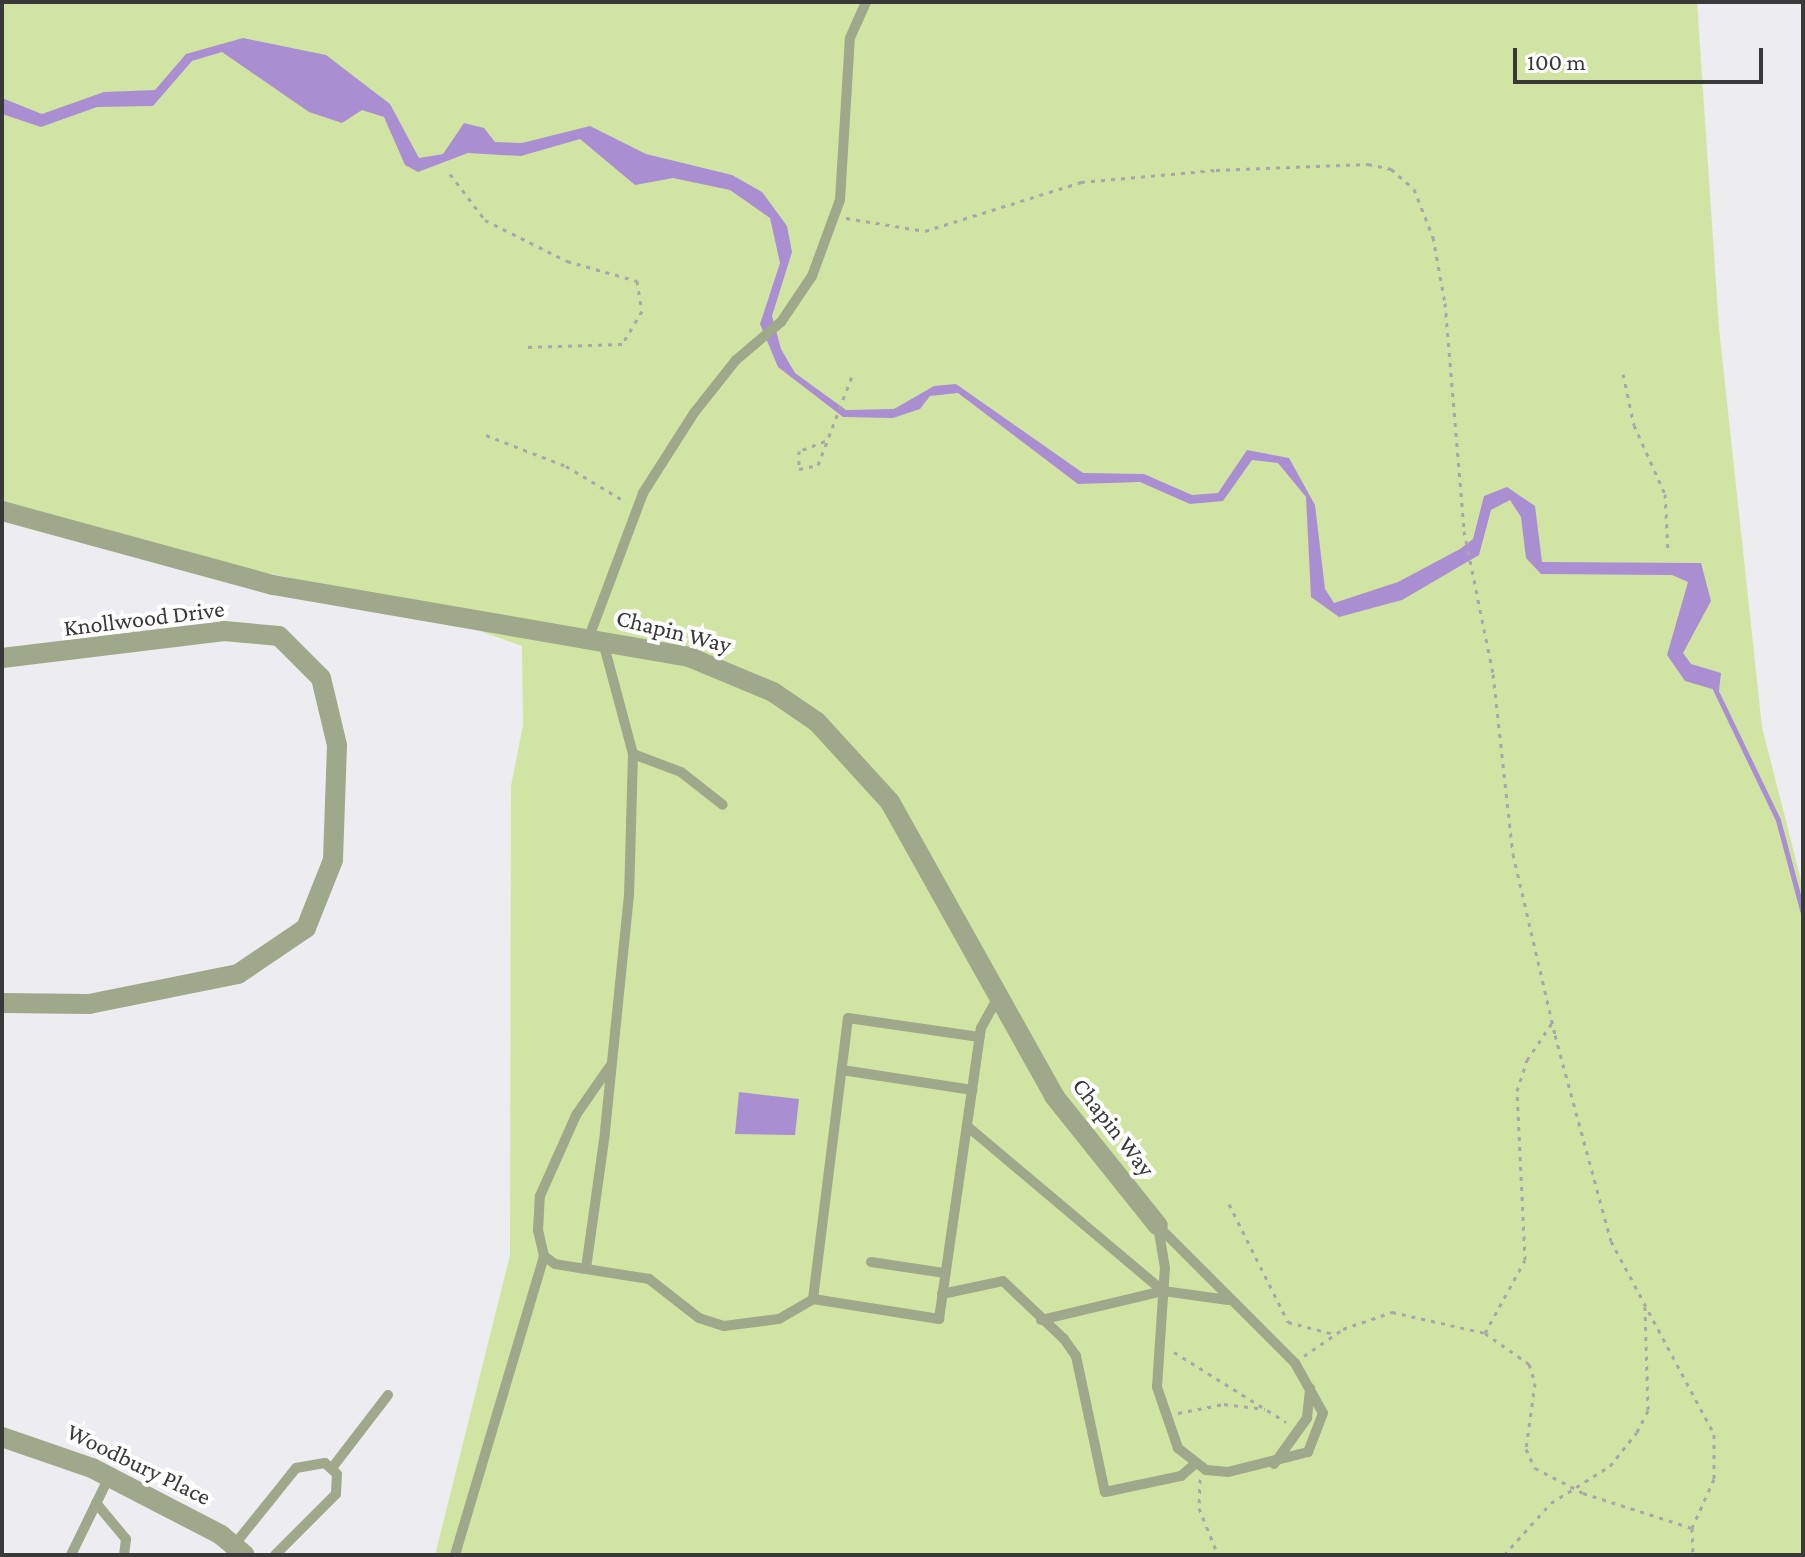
<!DOCTYPE html>
<style>
body{margin:0}
#map{position:relative;width:1805px;height:1557px;overflow:hidden;background:#edecf0;font-family:"Crimson Pro",serif}
div>[style]{position:absolute}
[style*='--x']{left:calc(var(--x)*1px);top:calc(var(--y)*1px);width:calc(var(--w)*1px);rotate:calc(var(--a)*1deg)}
.green>*{inset:0;background:#d2e4a3}
.water>*{inset:0;background:#a98fd1}
.stream>*{height:5px;margin:-2.5px;padding:0 2.5px;transform-origin:2.5px;border-radius:2.5px;background:#a98fd1}
.path>*{height:3px;margin-top:-1.5px;transform-origin:0;background:repeating-linear-gradient(90deg,#a8a7aa 0 4px,transparent 0 10px)}
.lane>*{height:10px;margin:-5px;padding:0 5px;transform-origin:5px;border-radius:5px;background:#9fa88a}
.street>*{height:20px;margin:-10px;padding:0 10px;transform-origin:10px;border-radius:10px;background:#9fa88a}
span{translate:-50% -50%;white-space:nowrap;text-align:center;line-height:1.15;-webkit-text-stroke:8px #fff;paint-order:stroke}
.street-label{font-size:24px;color:#39393a}
.frame{position:absolute;inset:0;border:4px solid #39393a;pointer-events:none}
.scale{position:absolute;left:1513px;top:48px;width:250px;height:36px;box-sizing:border-box;border:4px solid #39393a;border-top:0;padding-left:10px;font-size:24px;line-height:28px;white-space:nowrap;color:#39393a;-webkit-text-stroke:6px #fff;paint-order:stroke}
</style>
<div id="map">
<div class="green">
<i style="clip-path:polygon(2px 2px,1697px 2px,1719px 328px,1762px 727px,1803px 888px,1803px 1555px,435px 1555px,510px 1255px,511px 786px,523px 725px,522px 646px,384px 597px,251px 570px,2px 501px)"></i>
</div>
<div class="water">
<i style="clip-path:polygon(243px 38px,326px 55px,390px 104px,419px 158px,443px 154px,464px 123px,484px 128px,495px 142px,522px 143px,590px 126px,646px 154px,732px 175px,762px 192px,787px 226px,792px 252px,772px 316px,781px 349px,795px 373px,846px 410px,894px 409px,934px 386px,956px 384px,1083px 473px,1144px 474px,1192px 495px,1218px 493px,1247px 450px,1289px 458px,1315px 505px,1325px 589px,1334px 603px,1398px 582px,1460px 549px,1473px 539px,1484px 496px,1507px 487px,1535px 506px,1542px 562px,1701px 563px,1711px 601px,1683px 653px,1691px 664px,1721px 673px,1719px 691px,1685px 681px,1667px 655px,1688px 582px,1672px 575px,1541px 574px,1526px 558px,1521px 517px,1510px 500px,1491px 510px,1479px 555px,1402px 600px,1339px 617px,1311px 597px,1306px 497px,1278px 463px,1252px 460px,1223px 501px,1190px 504px,1140px 482px,1078px 484px,958px 393px,930px 396px,920px 409px,893px 418px,843px 417px,778px 367px,760px 324px,780px 263px,770px 218px,730px 190px,673px 178px,635px 185px,580px 139px,521px 156px,468px 153px,418px 172px,405px 165px,384px 117px,362px 110px,342px 123px,309px 112px,222px 52px,192px 61px,153px 106px,97px 107px,41px 127px,2px 114px,2px 98px,42px 114px,104px 92px,155px 90px,186px 54px)"></i>
<i style="clip-path:polygon(739px 1092px,799px 1099px,795px 1135px,735px 1134px)"></i>
</div>
<div class="stream">
<i style="--x:1715;--y:689;--w:145;--a:64.3"></i>
<i style="--x:1778;--y:820;--w:96;--a:75"></i>
</div>
<div class="path">
<i style="--x:450;--y:174;--w:58;--a:52.7"></i>
<i style="--x:485;--y:220;--w:92;--a:26.6"></i>
<i style="--x:567;--y:261;--w:73;--a:15.9"></i>
<i style="--x:637;--y:281;--w:30;--a:81"></i>
<i style="--x:642;--y:311;--w:39;--a:121"></i>
<i style="--x:622;--y:344;--w:96;--a:178.2"></i>
<i style="--x:846;--y:218;--w:80;--a:9.3"></i>
<i style="--x:925;--y:231;--w:164;--a:-17.4"></i>
<i style="--x:1081;--y:182;--w:136;--a:-5.1"></i>
<i style="--x:1216;--y:170;--w:152;--a:-2.3"></i>
<i style="--x:1368;--y:164;--w:24;--a:12"></i>
<i style="--x:1391;--y:169;--w:30;--a:41"></i>
<i style="--x:1414;--y:189;--w:52;--a:68.4"></i>
<i style="--x:1433;--y:237;--w:67;--a:79.7"></i>
<i style="--x:1445;--y:303;--w:229;--a:85.2"></i>
<i style="--x:1464;--y:531;--w:146;--a:78.5"></i>
<i style="--x:1493;--y:674;--w:181;--a:83.7"></i>
<i style="--x:1513;--y:854;--w:186;--a:76.9"></i>
<i style="--x:1555;--y:1035;--w:213;--a:74.8"></i>
<i style="--x:1611;--y:1241;--w:219;--a:61.9"></i>
<i style="--x:1714;--y:1434;--w:45;--a:90"></i>
<i style="--x:1714;--y:1479;--w:54;--a:114.2"></i>
<i style="--x:1692;--y:1528;--w:27;--a:88"></i>
<i style="--x:1623;--y:374;--w:52;--a:77.8"></i>
<i style="--x:1634;--y:425;--w:76;--a:65.8"></i>
<i style="--x:1665;--y:494;--w:57;--a:87"></i>
<i style="--x:486;--y:435;--w:86;--a:21.2"></i>
<i style="--x:566;--y:466;--w:70;--a:31"></i>
<i style="--x:825;--y:441;--w:28;--a:159"></i>
<i style="--x:799;--y:451;--w:18;--a:90"></i>
<i style="--x:799;--y:469;--w:19;--a:-12"></i>
<i style="--x:818;--y:465;--w:95;--a:-69.1"></i>
<i style="--x:1229;--y:1204;--w:132;--a:63.4"></i>
<i style="--x:1288;--y:1322;--w:48;--a:14.6"></i>
<i style="--x:1485;--y:1333;--w:83;--a:-61.3"></i>
<i style="--x:1525;--y:1260;--w:169;--a:-92.7"></i>
<i style="--x:1517;--y:1091;--w:33;--a:-72"></i>
<i style="--x:1527;--y:1060;--w:45;--a:-56"></i>
<i style="--x:1174;--y:1352;--w:132;--a:32"></i>
<i style="--x:1304;--y:1356;--w:47;--a:-34.7"></i>
<i style="--x:1343;--y:1329;--w:52;--a:-19.1"></i>
<i style="--x:1392;--y:1312;--w:95;--a:12.7"></i>
<i style="--x:1485;--y:1333;--w:54;--a:35.2"></i>
<i style="--x:1529;--y:1364;--w:20;--a:72"></i>
<i style="--x:1535;--y:1383;--w:67;--a:97.8"></i>
<i style="--x:1526;--y:1449;--w:21;--a:65"></i>
<i style="--x:1535;--y:1468;--w:54;--a:27.5"></i>
<i style="--x:1583;--y:1493;--w:114;--a:17.8"></i>
<i style="--x:1178;--y:1413;--w:47;--a:-11.1"></i>
<i style="--x:1224;--y:1404;--w:41;--a:7"></i>
<i style="--x:1200;--y:1479;--w:29;--a:92"></i>
<i style="--x:1199;--y:1508;--w:51;--a:68"></i>
<i style="--x:1504;--y:1555;--w:70;--a:-47.9"></i>
<i style="--x:1551;--y:1503;--w:70;--a:-32.1"></i>
<i style="--x:1610;--y:1466;--w:43;--a:-51.5"></i>
<i style="--x:1637;--y:1432;--w:25;--a:-63"></i>
<i style="--x:1648;--y:1410;--w:103;--a:-91.7"></i>
</div>
<div class="lane">
<i style="--x:589;--y:637;--w:154;--a:-69.4"></i>
<i style="--x:643;--y:493;--w:95;--a:-57.5"></i>
<i style="--x:694;--y:413;--w:68;--a:-51.6"></i>
<i style="--x:736;--y:360;--w:59;--a:-40.2"></i>
<i style="--x:781;--y:322;--w:55;--a:-56"></i>
<i style="--x:812;--y:276;--w:81;--a:-69.8"></i>
<i style="--x:840;--y:200;--w:162;--a:-86.5"></i>
<i style="--x:850;--y:38;--w:39;--a:-66"></i>
<i style="--x:603;--y:642;--w:116;--a:75"></i>
<i style="--x:633;--y:754;--w:141;--a:91.6"></i>
<i style="--x:629;--y:895;--w:239;--a:95.8"></i>
<i style="--x:605;--y:1133;--w:137;--a:98"></i>
<i style="--x:586;--y:1269;--w:31;--a:-171"></i>
<i style="--x:555;--y:1264;--w:14;--a:-144"></i>
<i style="--x:544;--y:1256;--w:26;--a:-103"></i>
<i style="--x:538;--y:1231;--w:35;--a:-87"></i>
<i style="--x:540;--y:1196;--w:89;--a:-66"></i>
<i style="--x:576;--y:1115;--w:60;--a:-55.2"></i>
<i style="--x:633;--y:754;--w:51;--a:20.6"></i>
<i style="--x:681;--y:772;--w:53;--a:38.2"></i>
<i style="--x:842;--y:1070;--w:132;--a:8.7"></i>
<i style="--x:967;--y:1126;--w:256;--a:40.1"></i>
<i style="--x:1158;--y:1226;--w:194;--a:45"></i>
<i style="--x:1295;--y:1363;--w:57;--a:60.8"></i>
<i style="--x:1323;--y:1413;--w:42;--a:111"></i>
<i style="--x:1308;--y:1452;--w:82;--a:166"></i>
<i style="--x:1228;--y:1472;--w:22;--a:-175"></i>
<i style="--x:1206;--y:1470;--w:36;--a:-142"></i>
<i style="--x:1178;--y:1448;--w:65;--a:-109"></i>
<i style="--x:1157;--y:1387;--w:119;--a:-86.2"></i>
<i style="--x:1165;--y:1268;--w:43;--a:-99.5"></i>
<i style="--x:871;--y:1262;--w:75;--a:8.5"></i>
<i style="--x:586;--y:1269;--w:64;--a:9"></i>
<i style="--x:649;--y:1279;--w:63;--a:38"></i>
<i style="--x:699;--y:1318;--w:26;--a:18"></i>
<i style="--x:724;--y:1326;--w:55;--a:-7.3"></i>
<i style="--x:779;--y:1319;--w:39;--a:-30"></i>
<i style="--x:813;--y:1299;--w:128;--a:9"></i>
<i style="--x:939;--y:1319;--w:294;--a:-81.8"></i>
<i style="--x:981;--y:1028;--w:37;--a:-61"></i>
<i style="--x:942;--y:1294;--w:62;--a:-12"></i>
<i style="--x:1003;--y:1281;--w:84;--a:43.6"></i>
<i style="--x:1064;--y:1339;--w:21;--a:55"></i>
<i style="--x:1076;--y:1356;--w:139;--a:78"></i>
<i style="--x:1105;--y:1492;--w:78;--a:-11.9"></i>
<i style="--x:1181;--y:1476;--w:18;--a:-41"></i>
<i style="--x:813;--y:1299;--w:283;--a:-82.9"></i>
<i style="--x:848;--y:1018;--w:133;--a:8.2"></i>
<i style="--x:1041;--y:1320;--w:125;--a:-13.4"></i>
<i style="--x:1163;--y:1291;--w:66;--a:7.9"></i>
<i style="--x:1274;--y:1464;--w:57;--a:-54.3"></i>
<i style="--x:1307;--y:1418;--w:30;--a:-84"></i>
<i style="--x:332;--y:1468;--w:92;--a:-52.5"></i>
<i style="--x:96;--y:1503;--w:47;--a:50.2"></i>
<i style="--x:126;--y:1539;--w:16;--a:97"></i>
<i style="--x:235;--y:1544;--w:97;--a:-51.2"></i>
<i style="--x:296;--y:1468;--w:29;--a:-10"></i>
<i style="--x:325;--y:1463;--w:16;--a:43"></i>
<i style="--x:337;--y:1474;--w:20;--a:93"></i>
<i style="--x:336;--y:1494;--w:86;--a:135"></i>
<i style="--x:71;--y:1555;--w:87;--a:-64"></i>
<i style="--x:455;--y:1555;--w:312;--a:-73.4"></i>
</div>
<div class="street">
<i style="--x:2;--y:511;--w:281;--a:15.3"></i>
<i style="--x:273;--y:585;--w:422;--a:9.8"></i>
<i style="--x:689;--y:657;--w:91;--a:22.6"></i>
<i style="--x:773;--y:692;--w:53;--a:34.3"></i>
<i style="--x:817;--y:722;--w:108;--a:47.6"></i>
<i style="--x:890;--y:802;--w:337;--a:60.8"></i>
<i style="--x:1054;--y:1096;--w:166;--a:51.3"></i>
<i style="--x:2;--y:658;--w:224;--a:-6.9"></i>
<i style="--x:224;--y:631;--w:55;--a:5.2"></i>
<i style="--x:279;--y:636;--w:59;--a:45"></i>
<i style="--x:321;--y:678;--w:69;--a:76.6"></i>
<i style="--x:337;--y:745;--w:115;--a:92"></i>
<i style="--x:333;--y:860;--w:73;--a:111.7"></i>
<i style="--x:306;--y:928;--w:82;--a:145.9"></i>
<i style="--x:238;--y:974;--w:152;--a:168.6"></i>
<i style="--x:89;--y:1004;--w:87;--a:-179.3"></i>
<i style="--x:2;--y:1437;--w:95;--a:19"></i>
<i style="--x:92;--y:1468;--w:145;--a:27.4"></i>
<i style="--x:221;--y:1535;--w:31;--a:40"></i>
</div>
<div class="street-label">
<span style="left:144px;top:618px;rotate:-7deg">Knollwood Drive</span>
<span style="left:674px;top:631px;rotate:14deg">Chapin Way</span>
<span style="left:1114px;top:1127px;rotate:52deg">Chapin Way</span>
<span style="left:139px;top:1464px;rotate:26deg">Woodbury Place</span>
</div>
<div class="frame"></div>
<div class="scale">100 m</div>
</div>
